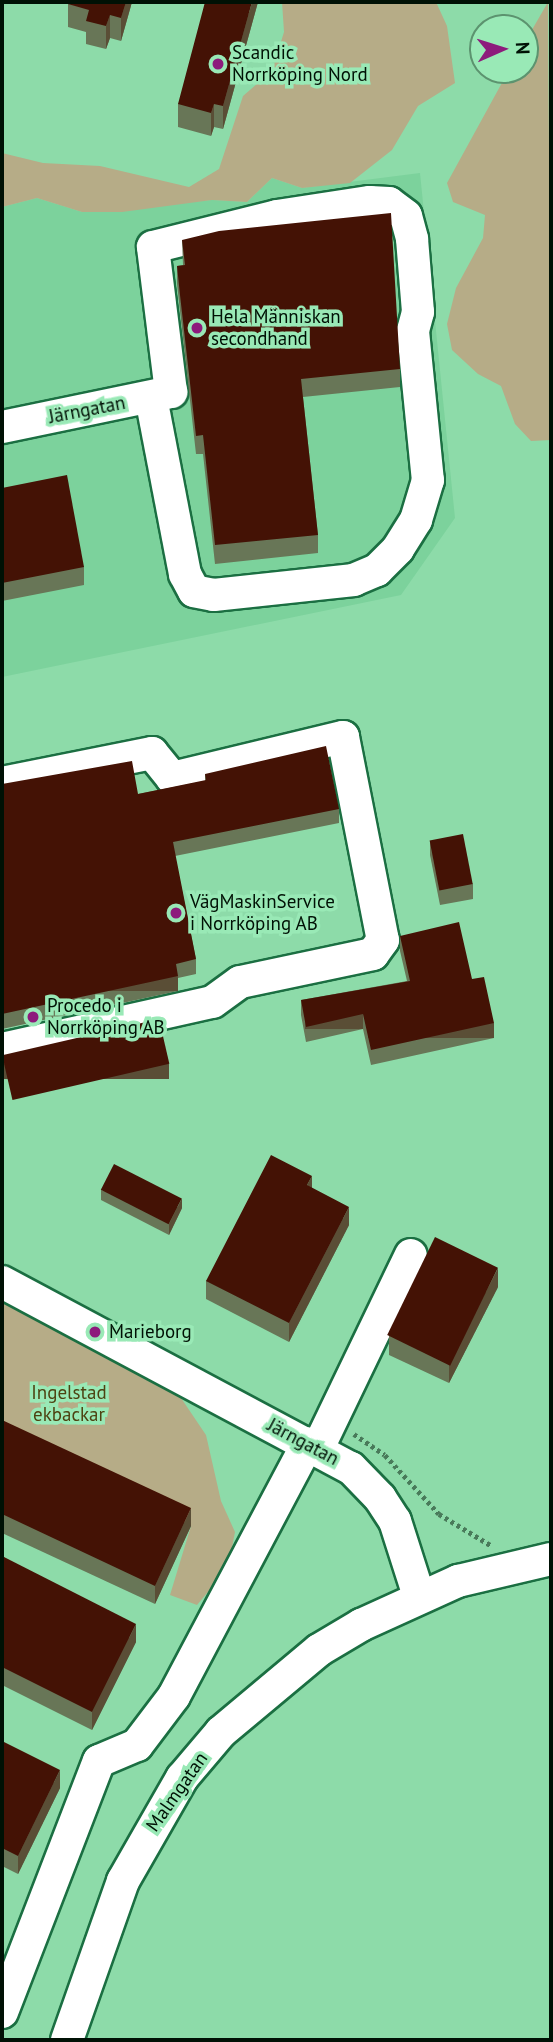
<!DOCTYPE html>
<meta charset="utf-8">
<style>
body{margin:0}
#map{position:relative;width:553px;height:2042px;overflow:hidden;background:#8ddba9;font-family:"PT Sans",sans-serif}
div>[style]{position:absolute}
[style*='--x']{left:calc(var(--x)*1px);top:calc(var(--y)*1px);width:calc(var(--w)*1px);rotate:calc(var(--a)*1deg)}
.built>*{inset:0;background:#7cd29c}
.green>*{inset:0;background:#b6ac87}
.path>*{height:4.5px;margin-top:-2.25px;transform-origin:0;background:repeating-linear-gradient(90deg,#497a5a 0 3.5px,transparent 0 7px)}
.roads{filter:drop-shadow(2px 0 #1b6f42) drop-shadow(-2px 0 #1b6f42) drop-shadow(0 2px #1b6f42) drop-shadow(0 -2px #1b6f42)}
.minor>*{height:32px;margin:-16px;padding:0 16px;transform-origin:16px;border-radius:16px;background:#fff}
.wall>*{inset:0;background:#687657}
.shaded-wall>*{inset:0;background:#5a4e36;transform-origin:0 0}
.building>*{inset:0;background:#441205;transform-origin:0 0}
.dots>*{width:19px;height:19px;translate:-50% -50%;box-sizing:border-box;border:4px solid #99e9b6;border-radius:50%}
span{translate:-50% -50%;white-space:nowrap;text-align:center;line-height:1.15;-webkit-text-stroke:7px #99e9b6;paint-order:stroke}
.poi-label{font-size:19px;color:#001105}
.left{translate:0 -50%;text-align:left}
.street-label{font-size:19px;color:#001105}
.park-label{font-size:19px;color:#4d4212}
.frame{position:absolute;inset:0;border:4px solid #001105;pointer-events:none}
.north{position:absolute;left:469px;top:14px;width:70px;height:70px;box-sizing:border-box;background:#99e9b6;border:2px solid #5c936f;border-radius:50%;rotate:87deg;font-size:19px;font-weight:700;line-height:28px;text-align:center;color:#001105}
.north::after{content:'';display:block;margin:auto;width:24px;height:32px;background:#8d1b7c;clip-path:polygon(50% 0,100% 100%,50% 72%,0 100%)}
</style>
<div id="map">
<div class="built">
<i style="clip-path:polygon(420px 173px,455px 518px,401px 595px,2px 677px,2px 207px,37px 198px,82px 212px,212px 200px,247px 202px,272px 178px,302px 188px)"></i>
</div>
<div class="green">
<i style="clip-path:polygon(282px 2px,436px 2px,447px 26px,455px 83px,418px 106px,392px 150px,350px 183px,302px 188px,272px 178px,247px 202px,212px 200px,122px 212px,82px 212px,37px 198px,2px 207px,2px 153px,43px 163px,100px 166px,189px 187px,219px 169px,243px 96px,272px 71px,284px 32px)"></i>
<i style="clip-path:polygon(548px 2px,551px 440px,531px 441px,515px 424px,501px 386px,478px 374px,452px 350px,447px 324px,456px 288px,483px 238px,485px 215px,453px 202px,447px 183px,509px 70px,525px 70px,525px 42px)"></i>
<i style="clip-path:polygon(2px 1302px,179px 1395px,206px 1435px,221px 1501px,235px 1532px,228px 1568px,197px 1605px,170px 1595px,191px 1526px,2px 1438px)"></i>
</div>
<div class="path">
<i style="--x:354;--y:1434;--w:37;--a:34"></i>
<i style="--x:385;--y:1455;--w:80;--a:47.5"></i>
<i style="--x:439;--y:1514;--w:62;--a:31.1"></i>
</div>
<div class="roads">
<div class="minor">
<i style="--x:2;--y:427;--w:173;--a:-11.7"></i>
<i style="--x:171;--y:392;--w:146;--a:-97.1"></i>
<i style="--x:153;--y:247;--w:128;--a:-14"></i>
<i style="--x:277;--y:216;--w:94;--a:-8.6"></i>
<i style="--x:370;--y:202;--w:19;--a:3"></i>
<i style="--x:389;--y:203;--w:21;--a:37"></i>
<i style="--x:406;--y:216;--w:24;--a:75"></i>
<i style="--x:412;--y:239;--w:73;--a:85.3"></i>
<i style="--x:418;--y:312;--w:20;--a:105"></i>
<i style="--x:413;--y:331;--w:150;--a:84.3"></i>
<i style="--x:428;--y:480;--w:42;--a:106.7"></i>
<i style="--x:416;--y:520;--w:34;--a:122"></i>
<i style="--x:398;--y:549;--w:30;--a:135"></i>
<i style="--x:377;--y:570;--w:25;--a:157"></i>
<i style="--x:354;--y:580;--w:141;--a:173.9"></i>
<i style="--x:214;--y:595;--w:20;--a:-169"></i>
<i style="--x:194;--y:591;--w:19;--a:-118"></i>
<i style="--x:185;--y:574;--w:180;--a:-100.9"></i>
<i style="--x:2;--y:783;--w:153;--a:-11.3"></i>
<i style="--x:152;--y:753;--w:32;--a:51"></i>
<i style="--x:172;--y:778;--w:176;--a:-13.5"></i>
<i style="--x:343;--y:737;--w:207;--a:78.9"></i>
<i style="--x:383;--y:940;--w:17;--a:126"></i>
<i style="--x:373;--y:954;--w:136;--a:168.1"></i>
<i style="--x:240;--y:982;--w:34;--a:144"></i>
<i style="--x:212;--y:1002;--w:215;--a:167.4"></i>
<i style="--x:2;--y:1282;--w:395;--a:28.1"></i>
<i style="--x:351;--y:1468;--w:42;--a:46"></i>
<i style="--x:380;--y:1498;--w:27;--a:57"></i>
<i style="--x:395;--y:1521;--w:79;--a:72.3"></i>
<i style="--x:318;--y:1448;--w:214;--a:-64.3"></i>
<i style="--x:2;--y:2012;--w:269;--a:-68.9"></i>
<i style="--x:99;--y:1761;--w:41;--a:-22.8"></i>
<i style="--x:137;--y:1745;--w:61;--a:-52.9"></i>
<i style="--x:174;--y:1696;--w:286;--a:-62.1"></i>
<i style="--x:67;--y:2040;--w:169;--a:-70.6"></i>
<i style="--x:123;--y:1881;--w:119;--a:-60.2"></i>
<i style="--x:182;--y:1778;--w:60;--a:-49.7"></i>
<i style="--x:221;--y:1732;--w:128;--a:-39.9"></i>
<i style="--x:319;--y:1650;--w:49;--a:-30.8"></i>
<i style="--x:361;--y:1625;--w:107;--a:-24.4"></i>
<i style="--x:458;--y:1581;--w:96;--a:-13.3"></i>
</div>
</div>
<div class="wall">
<i style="clip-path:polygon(68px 2px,132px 2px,121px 41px,110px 38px,106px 49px,86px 44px,86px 32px,68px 27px)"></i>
<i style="clip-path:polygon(258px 2px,223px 129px,214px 127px,211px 136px,178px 127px,178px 104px)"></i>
<i style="clip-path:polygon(182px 240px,400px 369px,400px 387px,303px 397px,318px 535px,318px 553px,215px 564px,203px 454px,196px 454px,177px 284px,177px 266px,183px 265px)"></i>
<i style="clip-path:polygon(2px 488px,84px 567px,84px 585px,2px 601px)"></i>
<i style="clip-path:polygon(205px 774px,339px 809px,339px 823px,175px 856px,196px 959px,196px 974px,178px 978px,178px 991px,2px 1029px,2px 784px,138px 794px,205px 781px)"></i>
<i style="clip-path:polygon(430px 841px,473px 884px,473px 899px,440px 905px,430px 855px)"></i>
<i style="clip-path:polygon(400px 936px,472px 979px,494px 1038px,371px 1065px,363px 1029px,306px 1042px,301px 1015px,301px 1000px,407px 981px,400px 951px)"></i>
<i style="clip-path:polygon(312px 1188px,349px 1225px,289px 1342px,206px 1299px,206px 1281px)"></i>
<i style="clip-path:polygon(101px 1190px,182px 1208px,169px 1235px,101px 1200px)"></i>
<i style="clip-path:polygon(498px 1287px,449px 1383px,389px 1355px,389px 1336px)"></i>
<i style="clip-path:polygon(2px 1420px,191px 1526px,155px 1604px,2px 1533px)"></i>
<i style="clip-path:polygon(2px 1556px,136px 1642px,92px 1730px,2px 1685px)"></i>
<i style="clip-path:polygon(2px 1741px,60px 1788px,18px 1874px,2px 1866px)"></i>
</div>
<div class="shaded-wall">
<i style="clip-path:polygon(126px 2px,132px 2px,121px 41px,121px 18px)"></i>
<i style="clip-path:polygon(252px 2px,258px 2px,223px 129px,223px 106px)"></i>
<i style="clip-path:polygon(110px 15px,110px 38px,106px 49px,106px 26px)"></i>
<i style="clip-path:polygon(214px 104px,214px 127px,211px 136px,211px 113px)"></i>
<i style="left:178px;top:976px;width:15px;height:180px;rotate:90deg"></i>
<i style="left:363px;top:1014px;width:15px;height:58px;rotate:90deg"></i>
<i style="left:494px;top:1023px;width:15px;height:126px;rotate:90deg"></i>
<i style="left:169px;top:1064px;width:15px;height:171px;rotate:90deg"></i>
<i style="clip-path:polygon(312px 1176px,312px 1194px,307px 1185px)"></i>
<i style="clip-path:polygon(182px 1198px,182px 1208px,169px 1235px,169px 1224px)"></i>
<i style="clip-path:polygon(349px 1207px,349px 1225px,289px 1342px,289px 1323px)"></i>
<i style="clip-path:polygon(498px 1268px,498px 1287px,449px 1383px,449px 1365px)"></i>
<i style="clip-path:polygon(191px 1508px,191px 1526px,155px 1604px,155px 1586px)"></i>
<i style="clip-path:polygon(136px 1624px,136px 1642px,92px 1730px,92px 1712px)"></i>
<i style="clip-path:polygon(60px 1770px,60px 1788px,18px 1874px,18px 1856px)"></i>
</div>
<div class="building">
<i style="clip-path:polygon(68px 2px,126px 2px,121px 18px,110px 15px,106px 26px,86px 21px,89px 10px,68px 4px)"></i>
<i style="clip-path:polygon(205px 2px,252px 2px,223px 106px,214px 104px,211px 113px,178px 104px)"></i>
<i style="clip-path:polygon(391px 213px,400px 369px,301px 379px,318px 535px,215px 545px,203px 435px,196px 436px,180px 295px,177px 266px,185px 265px,182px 240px,219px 231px)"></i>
<i style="clip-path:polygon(67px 475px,84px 567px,2px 583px,2px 488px)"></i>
<i style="clip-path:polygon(326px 746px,339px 809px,173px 842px,196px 959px,176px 964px,178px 976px,2px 1014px,2px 784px,132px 761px,138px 794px,206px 780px,205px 774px)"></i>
<i style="left:463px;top:834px;width:51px;height:34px;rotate:79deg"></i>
<i style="clip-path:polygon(459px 922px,472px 979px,484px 977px,494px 1023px,371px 1050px,363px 1014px,306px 1027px,301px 1000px,410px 981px,400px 936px)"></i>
<i style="left:159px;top:1019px;width:46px;height:161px;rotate:77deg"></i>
<i style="clip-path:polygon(271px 1155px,312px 1176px,307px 1185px,349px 1207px,289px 1323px,206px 1281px)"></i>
<i style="left:114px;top:1164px;width:76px;height:29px;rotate:27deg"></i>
<i style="left:435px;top:1237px;width:70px;height:109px;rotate:26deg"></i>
<i style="clip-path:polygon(2px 1420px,191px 1508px,155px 1586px,2px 1514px)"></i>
<i style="clip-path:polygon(2px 1556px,136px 1624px,92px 1712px,2px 1667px)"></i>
<i style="clip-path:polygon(2px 1741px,60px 1770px,18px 1856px,2px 1848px)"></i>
</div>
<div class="dots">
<i style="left:218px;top:64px;background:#8d1b7c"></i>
<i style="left:197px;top:328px;background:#8d1b7c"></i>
<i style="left:176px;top:913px;background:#8d1b7c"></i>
<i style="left:33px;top:1017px;background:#8d1b7c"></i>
<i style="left:95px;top:1332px;background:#8d1b7c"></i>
</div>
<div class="poi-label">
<span class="left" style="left:232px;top:64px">Scandic<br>Norrköping Nord</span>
<span class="left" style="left:211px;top:328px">Hela Människan<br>secondhand</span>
<span class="left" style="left:190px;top:913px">VägMaskinService<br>i Norrköping AB</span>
<span class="left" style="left:47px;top:1017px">Procedo i<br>Norrköping AB</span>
<span class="left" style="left:109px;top:1332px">Marieborg</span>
</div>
<div class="street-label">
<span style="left:87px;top:410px;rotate:-11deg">Järngatan</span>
<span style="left:303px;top:1442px;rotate:28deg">Järngatan</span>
<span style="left:177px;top:1792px;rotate:-55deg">Malmgatan</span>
</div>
<div class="park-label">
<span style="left:69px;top:1404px">Ingelstad<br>ekbackar</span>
</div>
<div class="frame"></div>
<div class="north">N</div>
</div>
